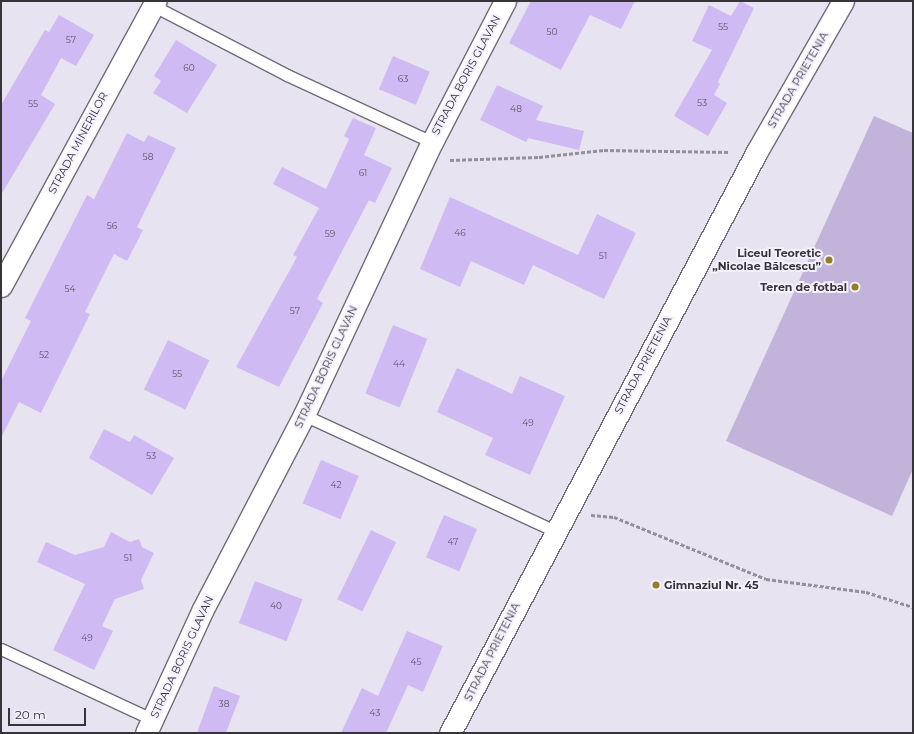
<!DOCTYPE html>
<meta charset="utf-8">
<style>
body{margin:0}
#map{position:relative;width:914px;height:734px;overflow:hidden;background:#e7e3f0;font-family:Montserrat,sans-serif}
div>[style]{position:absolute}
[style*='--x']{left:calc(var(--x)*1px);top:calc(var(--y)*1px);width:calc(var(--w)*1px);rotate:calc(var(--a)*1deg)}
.green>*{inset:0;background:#c1b3d9}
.building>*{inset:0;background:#d0baf4;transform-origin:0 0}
.path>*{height:2.5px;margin-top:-1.25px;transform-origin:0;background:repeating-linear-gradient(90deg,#939099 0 4px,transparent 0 6px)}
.roads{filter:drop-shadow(1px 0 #706c78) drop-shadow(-1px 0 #706c78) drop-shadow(0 1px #706c78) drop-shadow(0 -1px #706c78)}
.lane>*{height:11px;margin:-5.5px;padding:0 5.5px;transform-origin:5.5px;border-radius:5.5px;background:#fff}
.street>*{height:21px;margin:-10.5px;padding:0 10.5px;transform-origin:10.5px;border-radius:10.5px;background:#fff}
.dots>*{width:11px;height:11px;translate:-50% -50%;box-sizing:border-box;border:2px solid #f5f0fd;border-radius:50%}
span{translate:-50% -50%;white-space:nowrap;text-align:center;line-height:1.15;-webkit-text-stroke:4px #f5f0fd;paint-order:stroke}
.number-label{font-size:9px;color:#5c5668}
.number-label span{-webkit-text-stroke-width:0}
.street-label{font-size:11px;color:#363439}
.poi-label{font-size:11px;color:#363439;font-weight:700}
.right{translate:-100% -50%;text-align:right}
.left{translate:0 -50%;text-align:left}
.frame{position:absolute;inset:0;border:2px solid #363439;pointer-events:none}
.scale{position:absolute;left:8px;top:708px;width:78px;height:18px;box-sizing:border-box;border:2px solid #363439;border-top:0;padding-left:5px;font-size:12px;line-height:14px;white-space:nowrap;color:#363439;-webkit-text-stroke:3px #f5f0fd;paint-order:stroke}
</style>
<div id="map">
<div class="green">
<i style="clip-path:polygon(874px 116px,913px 133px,913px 469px,892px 516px,726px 441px)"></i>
</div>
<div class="building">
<i style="clip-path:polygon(531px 1px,635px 1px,621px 29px,590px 15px,561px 70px,509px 43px)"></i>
<i style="clip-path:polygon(740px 1px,754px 8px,718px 82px,720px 84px,714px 95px,727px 103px,708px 136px,674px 116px,712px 50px,692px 41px,709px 5px,731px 16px)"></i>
<i style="clip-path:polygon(59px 15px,94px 35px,76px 66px,61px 58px,41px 95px,55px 104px,1px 195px,1px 105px,45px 30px,49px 32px)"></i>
<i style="clip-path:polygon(176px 40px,217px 65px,187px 113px,153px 93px,161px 81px,154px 76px)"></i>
<i style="left:393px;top:56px;width:40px;height:36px;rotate:23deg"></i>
<i style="clip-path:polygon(497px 85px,543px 106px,536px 120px,584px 131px,579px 150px,528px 138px,526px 142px,480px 120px)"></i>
<i style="clip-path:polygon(353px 118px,376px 128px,364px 155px,392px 168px,375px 203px,369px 200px,317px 299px,323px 303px,279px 387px,236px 367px,297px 257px,293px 255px,319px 208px,273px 184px,282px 167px,326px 189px,349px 139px,344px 136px)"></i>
<i style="clip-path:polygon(127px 133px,144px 142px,148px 135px,176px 148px,137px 227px,143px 230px,127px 261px,114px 254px,85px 312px,90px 314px,41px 413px,19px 402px,1px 438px,1px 381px,31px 321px,25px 318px,87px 195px,94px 199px)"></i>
<i style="clip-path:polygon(450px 197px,578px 255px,597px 214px,636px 233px,604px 299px,533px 265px,524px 285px,471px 261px,460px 287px,420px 269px)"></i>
<i style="left:393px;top:325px;width:37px;height:74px;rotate:22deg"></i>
<i style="left:168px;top:340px;width:46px;height:55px;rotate:26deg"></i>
<i style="clip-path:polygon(457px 368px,512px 394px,520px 376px,565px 396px,530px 475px,485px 455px,493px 438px,437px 412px)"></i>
<i style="clip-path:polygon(104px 429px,130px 442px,134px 435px,174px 458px,152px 495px,89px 458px)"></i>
<i style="left:321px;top:460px;width:41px;height:47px;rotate:23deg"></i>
<i style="left:444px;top:515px;width:36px;height:46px;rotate:23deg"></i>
<i style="left:371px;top:530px;width:28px;height:77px;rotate:26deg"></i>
<i style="clip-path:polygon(111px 532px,130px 542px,139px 539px,142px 547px,154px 553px,141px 580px,144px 589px,115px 599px,102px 626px,113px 631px,94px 670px,53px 650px,85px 584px,37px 562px,46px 542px,75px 555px,104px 547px)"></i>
<i style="left:255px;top:581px;width:51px;height:45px;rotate:21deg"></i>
<i style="clip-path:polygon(407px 631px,443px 646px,423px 692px,408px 685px,386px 733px,341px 733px,362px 688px,378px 696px)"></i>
<i style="clip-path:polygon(214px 686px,240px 696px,226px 733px,197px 733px)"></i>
</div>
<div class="path">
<i style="--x:450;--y:160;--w:89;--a:-1.9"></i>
<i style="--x:539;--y:157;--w:65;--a:-6.1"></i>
<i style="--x:604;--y:150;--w:126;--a:0.9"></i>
<i style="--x:591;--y:515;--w:23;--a:5"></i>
<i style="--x:614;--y:517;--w:164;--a:22.2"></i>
<i style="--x:766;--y:579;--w:101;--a:7.4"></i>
<i style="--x:866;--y:592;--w:49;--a:17.7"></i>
</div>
<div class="roads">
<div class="lane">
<i style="--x:150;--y:4;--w:154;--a:27.4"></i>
<i style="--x:287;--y:75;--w:160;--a:24.8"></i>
<i style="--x:304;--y:415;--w:277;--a:24.8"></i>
<i style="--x:1;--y:649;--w:166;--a:24.9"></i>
</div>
<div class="street">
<i style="--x:1;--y:286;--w:324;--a:-61.5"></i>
<i style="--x:146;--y:733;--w:136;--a:-65.3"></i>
<i style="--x:203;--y:609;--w:219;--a:-62.5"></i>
<i style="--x:304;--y:415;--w:302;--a:-64.9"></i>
<i style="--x:432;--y:142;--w:159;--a:-62.6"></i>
<i style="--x:450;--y:733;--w:656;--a:-62.18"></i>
<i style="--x:756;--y:153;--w:175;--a:-60.2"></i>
</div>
</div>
<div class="dots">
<i style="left:829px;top:260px;background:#967c24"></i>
<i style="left:855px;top:287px;background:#967c24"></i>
<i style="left:656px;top:585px;background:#967c24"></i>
</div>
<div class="number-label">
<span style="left:723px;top:27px">55</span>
<span style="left:552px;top:32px">50</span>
<span style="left:71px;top:40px">57</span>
<span style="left:189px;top:68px">60</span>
<span style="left:403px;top:79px">63</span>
<span style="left:702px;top:103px">53</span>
<span style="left:33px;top:104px">55</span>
<span style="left:516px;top:109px">48</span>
<span style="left:148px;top:157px">58</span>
<span style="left:363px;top:173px">61</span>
<span style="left:112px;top:226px">56</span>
<span style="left:460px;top:233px">46</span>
<span style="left:330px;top:234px">59</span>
<span style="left:603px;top:256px">51</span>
<span style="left:70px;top:289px">54</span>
<span style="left:295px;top:311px">57</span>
<span style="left:44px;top:355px">52</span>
<span style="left:399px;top:364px">44</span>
<span style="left:177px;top:374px">55</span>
<span style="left:528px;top:423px">49</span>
<span style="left:151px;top:456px">53</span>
<span style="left:336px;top:485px">42</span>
<span style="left:453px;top:542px">47</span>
<span style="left:128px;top:558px">51</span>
<span style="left:276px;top:606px">40</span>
<span style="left:87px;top:638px">49</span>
<span style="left:416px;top:662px">45</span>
<span style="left:224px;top:704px">38</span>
<span style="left:375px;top:713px">43</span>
</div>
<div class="street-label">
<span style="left:466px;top:75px;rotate:-62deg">STRADA BORIS GLAVAN</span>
<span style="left:798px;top:80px;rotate:-60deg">STRADA PRIETENIA</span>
<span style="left:78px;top:143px;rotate:-62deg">STRADA MINERILOR</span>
<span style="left:643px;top:365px;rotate:-62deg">STRADA PRIETENIA</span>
<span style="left:326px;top:367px;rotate:-65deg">STRADA BORIS GLAVAN</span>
<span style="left:492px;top:652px;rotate:-63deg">STRADA PRIETENIA</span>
<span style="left:182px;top:657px;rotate:-65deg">STRADA BORIS GLAVAN</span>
</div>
<div class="poi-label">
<span class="right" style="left:821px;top:260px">Liceul Teoretic<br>„Nicolae Bălcescu”</span>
<span class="right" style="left:847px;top:287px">Teren de fotbal</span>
<span class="left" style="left:664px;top:585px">Gimnaziul Nr. 45</span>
</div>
<div class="frame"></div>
<div class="scale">20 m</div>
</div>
